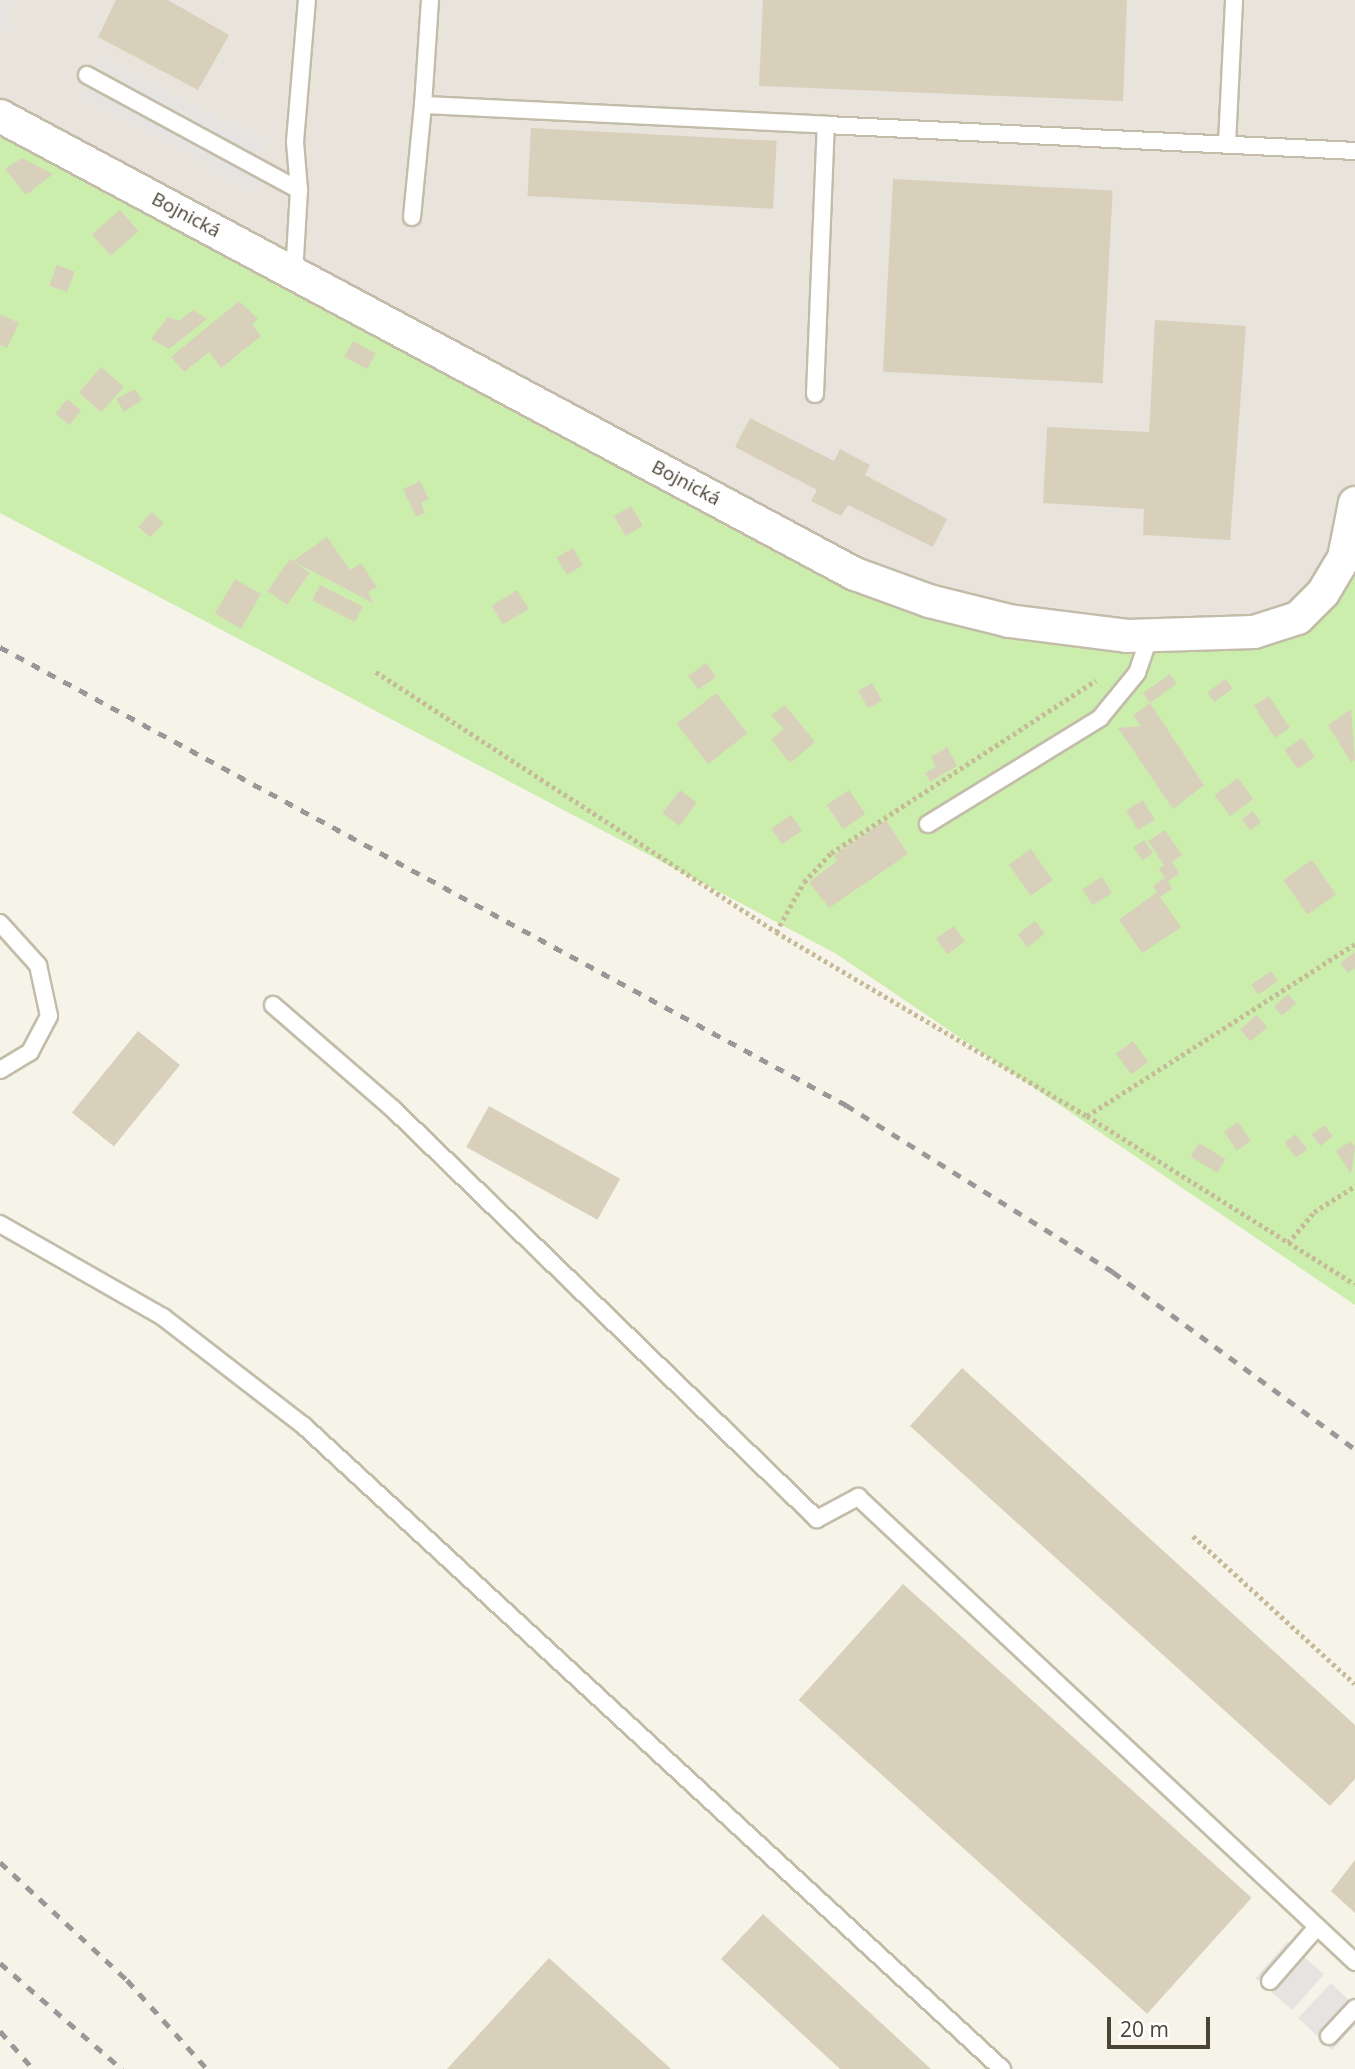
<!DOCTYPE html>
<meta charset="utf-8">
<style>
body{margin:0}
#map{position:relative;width:1355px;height:2069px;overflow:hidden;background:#f6f3e8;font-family:"Open Sans",sans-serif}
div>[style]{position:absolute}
.industrial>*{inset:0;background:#e8e4dc}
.green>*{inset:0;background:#cbeead}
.parking>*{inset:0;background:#e6e4e0;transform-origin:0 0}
.building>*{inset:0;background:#d9d0bc;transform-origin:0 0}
.path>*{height:4.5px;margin-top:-2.25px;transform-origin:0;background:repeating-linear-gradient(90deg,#c6ba99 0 3.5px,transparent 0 7px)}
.roads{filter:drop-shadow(2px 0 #c2bca9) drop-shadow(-2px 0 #c2bca9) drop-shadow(0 2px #c2bca9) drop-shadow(0 -2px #c2bca9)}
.service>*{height:16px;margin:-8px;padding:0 8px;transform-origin:8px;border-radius:8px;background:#fff}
.minor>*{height:32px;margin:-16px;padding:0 16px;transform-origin:16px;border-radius:16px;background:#fff}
.rail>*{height:5px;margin-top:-2.5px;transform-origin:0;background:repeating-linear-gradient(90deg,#989898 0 9px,transparent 0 18px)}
span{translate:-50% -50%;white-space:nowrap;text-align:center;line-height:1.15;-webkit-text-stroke:5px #fff;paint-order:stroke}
.street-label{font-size:19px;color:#4a4435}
.scale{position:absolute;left:1107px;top:2017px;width:103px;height:32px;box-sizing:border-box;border:4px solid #4a4435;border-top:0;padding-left:9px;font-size:21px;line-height:24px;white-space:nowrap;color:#4a4435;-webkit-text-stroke:5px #fff;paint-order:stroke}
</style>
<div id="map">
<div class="industrial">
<div style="clip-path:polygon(0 0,1355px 0,1355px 541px,1267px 638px,928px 611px,0 130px)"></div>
</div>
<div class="green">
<div style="clip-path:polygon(0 130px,928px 611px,1267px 638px,1355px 541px,1355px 1305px,835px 953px,0 513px)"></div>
</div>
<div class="parking">
<div style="clip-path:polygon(0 0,13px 0,12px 31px,0 25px)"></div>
<div style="left:100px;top:55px;width:187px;height:20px;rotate:28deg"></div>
<div style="left:88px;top:80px;width:201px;height:19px;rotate:28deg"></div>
<div style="left:1287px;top:1942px;width:49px;height:48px;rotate:41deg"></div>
<div style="clip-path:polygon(1331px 1983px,1355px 2006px,1355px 2025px,1332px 2050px,1298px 2018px)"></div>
</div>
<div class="building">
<div style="clip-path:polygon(116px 0,168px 0,229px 35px,198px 90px,98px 37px)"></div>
<div style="clip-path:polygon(763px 0,1127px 0,1123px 101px,759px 86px)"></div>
<div style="left:531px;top:128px;width:246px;height:68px;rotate:3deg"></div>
<div style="clip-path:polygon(22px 158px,53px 174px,26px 195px,5px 169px)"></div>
<div style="left:893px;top:179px;width:220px;height:193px;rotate:3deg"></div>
<div style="left:120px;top:210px;width:28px;height:37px;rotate:49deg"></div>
<div style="left:57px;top:265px;width:19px;height:22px;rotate:21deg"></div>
<div style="clip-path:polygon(239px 301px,258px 319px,252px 324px,261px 336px,221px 368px,209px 352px,184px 372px,171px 357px)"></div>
<div style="clip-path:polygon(193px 310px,207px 319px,169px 349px,151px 339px,168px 317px,179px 321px)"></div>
<div style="clip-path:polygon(0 314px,19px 323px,7px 348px,0 345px)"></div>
<div style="clip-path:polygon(1155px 320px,1246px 326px,1230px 540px,1143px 535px,1144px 509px,1043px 503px,1047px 427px,1149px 432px)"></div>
<div style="left:353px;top:341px;width:26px;height:18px;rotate:29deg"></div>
<div style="left:101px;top:367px;width:30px;height:34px;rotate:41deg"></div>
<div style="clip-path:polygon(135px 389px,142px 400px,124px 412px,116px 399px)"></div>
<div style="left:67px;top:399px;width:18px;height:19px;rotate:38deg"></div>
<div style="clip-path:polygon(750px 418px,834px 461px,840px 449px,870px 465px,865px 475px,947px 519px,933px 547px,848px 505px,841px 516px,811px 501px,817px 490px,735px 447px)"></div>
<div style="clip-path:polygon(420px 481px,429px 499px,421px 503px,425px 513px,416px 517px,403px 489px)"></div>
<div style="left:631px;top:506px;width:23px;height:20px;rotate:59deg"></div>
<div style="left:152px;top:512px;width:16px;height:20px;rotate:43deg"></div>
<div style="clip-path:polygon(327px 537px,350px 570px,361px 563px,377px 587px,368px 592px,373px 603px,293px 561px)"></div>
<div style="left:573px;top:548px;width:20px;height:19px;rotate:60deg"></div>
<div style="left:290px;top:559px;width:24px;height:39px;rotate:35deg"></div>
<div style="left:235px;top:579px;width:30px;height:40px;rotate:30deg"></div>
<div style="left:320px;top:585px;width:48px;height:17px;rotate:27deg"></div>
<div style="left:517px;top:590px;width:22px;height:30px;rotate:58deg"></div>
<div style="left:706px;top:663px;width:17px;height:22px;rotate:54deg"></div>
<div style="left:1170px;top:674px;width:12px;height:33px;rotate:55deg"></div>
<div style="left:1226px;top:679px;width:12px;height:23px;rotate:55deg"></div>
<div style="left:872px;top:683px;width:20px;height:16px;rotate:60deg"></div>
<div style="left:716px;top:693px;width:51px;height:50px;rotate:52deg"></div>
<div style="left:1269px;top:696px;width:38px;height:18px;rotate:57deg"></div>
<div style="clip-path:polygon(1150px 703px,1204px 785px,1173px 809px,1118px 728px,1141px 726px,1133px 716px)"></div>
<div style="clip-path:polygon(785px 705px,815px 742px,790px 763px,771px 740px,784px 729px,771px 715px)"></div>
<div style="clip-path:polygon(1351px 709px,1355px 760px,1351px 762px,1328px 725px)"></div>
<div style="left:1302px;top:738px;width:23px;height:21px;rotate:56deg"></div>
<div style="clip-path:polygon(947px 747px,957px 766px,930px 782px,925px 773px,936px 767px,931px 757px)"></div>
<div style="left:1238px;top:778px;width:26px;height:29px;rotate:54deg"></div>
<div style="left:680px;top:790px;width:21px;height:29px;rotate:37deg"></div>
<div style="left:849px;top:790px;width:29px;height:27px;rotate:56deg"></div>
<div style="left:1143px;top:800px;width:23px;height:20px;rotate:59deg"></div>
<div style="left:1253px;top:811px;width:14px;height:14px;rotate:54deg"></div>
<div style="left:791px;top:815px;width:19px;height:24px;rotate:55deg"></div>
<div style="clip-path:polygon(886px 820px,908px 854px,829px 908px,809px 882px,837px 861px,834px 855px)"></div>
<div style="clip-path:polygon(1165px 830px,1182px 855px,1172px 862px,1179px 874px,1168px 881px,1172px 889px,1160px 897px,1181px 927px,1142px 953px,1119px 920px,1157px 892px,1153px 886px,1165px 878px,1159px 869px,1164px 865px,1148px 841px)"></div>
<div style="left:1144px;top:840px;width:16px;height:13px;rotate:55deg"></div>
<div style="left:1031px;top:849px;width:38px;height:27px;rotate:55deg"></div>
<div style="left:1312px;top:860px;width:42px;height:35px;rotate:55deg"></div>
<div style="left:1102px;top:877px;width:19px;height:23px;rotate:58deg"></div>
<div style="left:1035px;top:921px;width:16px;height:22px;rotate:52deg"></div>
<div style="left:954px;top:926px;width:19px;height:22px;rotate:55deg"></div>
<div style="clip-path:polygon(1355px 952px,1355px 968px,1348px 973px,1340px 963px)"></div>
<div style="left:1271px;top:971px;width:12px;height:24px;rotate:55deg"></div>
<div style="left:1288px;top:994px;width:12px;height:19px;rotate:48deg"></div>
<div style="left:1257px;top:1015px;width:16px;height:22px;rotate:50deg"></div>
<div style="left:138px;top:1031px;width:54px;height:105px;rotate:39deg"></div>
<div style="left:1133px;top:1041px;width:26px;height:21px;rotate:54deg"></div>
<div style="left:489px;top:1106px;width:150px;height:47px;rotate:29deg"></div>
<div style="left:1238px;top:1122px;width:23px;height:17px;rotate:56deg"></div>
<div style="left:1324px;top:1125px;width:14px;height:16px;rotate:51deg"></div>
<div style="left:1296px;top:1134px;width:19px;height:14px;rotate:54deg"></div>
<div style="clip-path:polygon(1351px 1141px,1355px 1147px,1351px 1174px,1336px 1151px)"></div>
<div style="left:1199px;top:1143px;width:31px;height:16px;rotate:31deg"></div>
<div style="clip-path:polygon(962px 1368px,1355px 1725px,1355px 1779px,1330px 1806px,910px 1426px)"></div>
<div style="left:903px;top:1584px;width:469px;height:156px;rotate:42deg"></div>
<div style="clip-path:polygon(1355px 1860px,1355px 1913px,1331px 1891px)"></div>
<div style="clip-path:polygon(763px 1914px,931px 2069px,840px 2069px,721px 1959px)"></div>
<div style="clip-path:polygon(549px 1958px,671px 2069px,447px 2069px)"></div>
</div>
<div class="path">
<div style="left:376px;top:672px;width:477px;rotate:33deg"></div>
<div style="left:776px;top:932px;width:361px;rotate:30.6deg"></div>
<div style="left:1087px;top:1116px;width:316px;rotate:32.1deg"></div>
<div style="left:776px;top:932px;width:57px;rotate:-60.8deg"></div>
<div style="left:804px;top:882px;width:40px;rotate:-47deg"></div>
<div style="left:831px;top:853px;width:316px;rotate:-33.1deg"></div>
<div style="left:1087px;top:1116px;width:318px;rotate:-32.7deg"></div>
<div style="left:1288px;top:1243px;width:40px;rotate:-50deg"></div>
<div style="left:1314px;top:1212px;width:49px;rotate:-32.4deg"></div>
<div style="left:1193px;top:1536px;width:219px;rotate:42.4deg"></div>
</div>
<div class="roads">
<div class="service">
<div style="left:430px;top:0;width:105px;rotate:93.8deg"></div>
<div style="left:423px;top:105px;width:403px;rotate:2.8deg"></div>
<div style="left:87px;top:75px;width:241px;rotate:28.5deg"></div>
<div style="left:299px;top:190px;width:83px;rotate:93.4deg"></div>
<div style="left:1227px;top:144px;width:144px;rotate:-87.2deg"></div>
<div style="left:299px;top:190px;width:48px;rotate:-94.8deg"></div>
<div style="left:295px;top:142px;width:143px;rotate:-85.2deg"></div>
<div style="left:412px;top:217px;width:113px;rotate:-84.4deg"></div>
<div style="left:815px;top:394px;width:269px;rotate:-87.7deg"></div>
<div style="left:826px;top:125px;width:530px;rotate:2.81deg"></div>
<div style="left:928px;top:824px;width:202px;rotate:-31.6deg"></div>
<div style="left:1100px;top:718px;width:58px;rotate:-50.6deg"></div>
<div style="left:1137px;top:673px;width:39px;rotate:-71deg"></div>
<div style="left:0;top:923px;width:57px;rotate:47.9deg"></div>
<div style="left:38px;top:965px;width:52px;rotate:77.8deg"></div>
<div style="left:49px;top:1016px;width:41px;rotate:117.8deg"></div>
<div style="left:30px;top:1052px;width:35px;rotate:149deg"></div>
<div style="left:273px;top:1005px;width:159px;rotate:40.9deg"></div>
<div style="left:393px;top:1109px;width:590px;rotate:44.04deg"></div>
<div style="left:817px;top:1519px;width:47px;rotate:-28.2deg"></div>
<div style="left:858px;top:1497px;width:681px;rotate:43.09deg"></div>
<div style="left:0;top:1224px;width:188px;rotate:29.7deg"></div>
<div style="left:163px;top:1317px;width:178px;rotate:37.7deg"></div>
<div style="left:304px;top:1426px;width:949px;rotate:42.65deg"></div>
<div style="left:1270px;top:1981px;width:72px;rotate:-49deg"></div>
<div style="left:1329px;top:2036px;width:38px;rotate:-47deg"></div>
</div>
<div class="minor">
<div style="left:0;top:116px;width:970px;rotate:28.18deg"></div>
<div style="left:855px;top:574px;width:79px;rotate:20deg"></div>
<div style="left:929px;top:601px;width:82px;rotate:14deg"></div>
<div style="left:1009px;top:621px;width:119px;rotate:7.2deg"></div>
<div style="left:1127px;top:636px;width:127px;rotate:-1.8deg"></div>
<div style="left:1254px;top:632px;width:46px;rotate:-17.7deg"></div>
<div style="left:1298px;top:618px;width:35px;rotate:-45deg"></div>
<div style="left:1323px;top:593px;width:41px;rotate:-59deg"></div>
<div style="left:1344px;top:558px;width:56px;rotate:-78.7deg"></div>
</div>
</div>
<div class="rail">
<div style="left:0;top:647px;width:962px;rotate:28.43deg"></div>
<div style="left:846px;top:1105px;width:315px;rotate:32deg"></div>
<div style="left:1113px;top:1272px;width:300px;rotate:36.2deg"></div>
<div style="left:0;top:1862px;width:173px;rotate:42.9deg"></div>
<div style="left:127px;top:1980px;width:120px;rotate:48deg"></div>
<div style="left:0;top:1963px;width:162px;rotate:41deg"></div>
<div style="left:0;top:2031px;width:50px;rotate:49deg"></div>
</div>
<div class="street-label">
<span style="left:186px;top:215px;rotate:28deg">Bojnická</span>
<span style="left:686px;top:483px;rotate:28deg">Bojnická</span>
</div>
<div class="scale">20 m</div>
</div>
